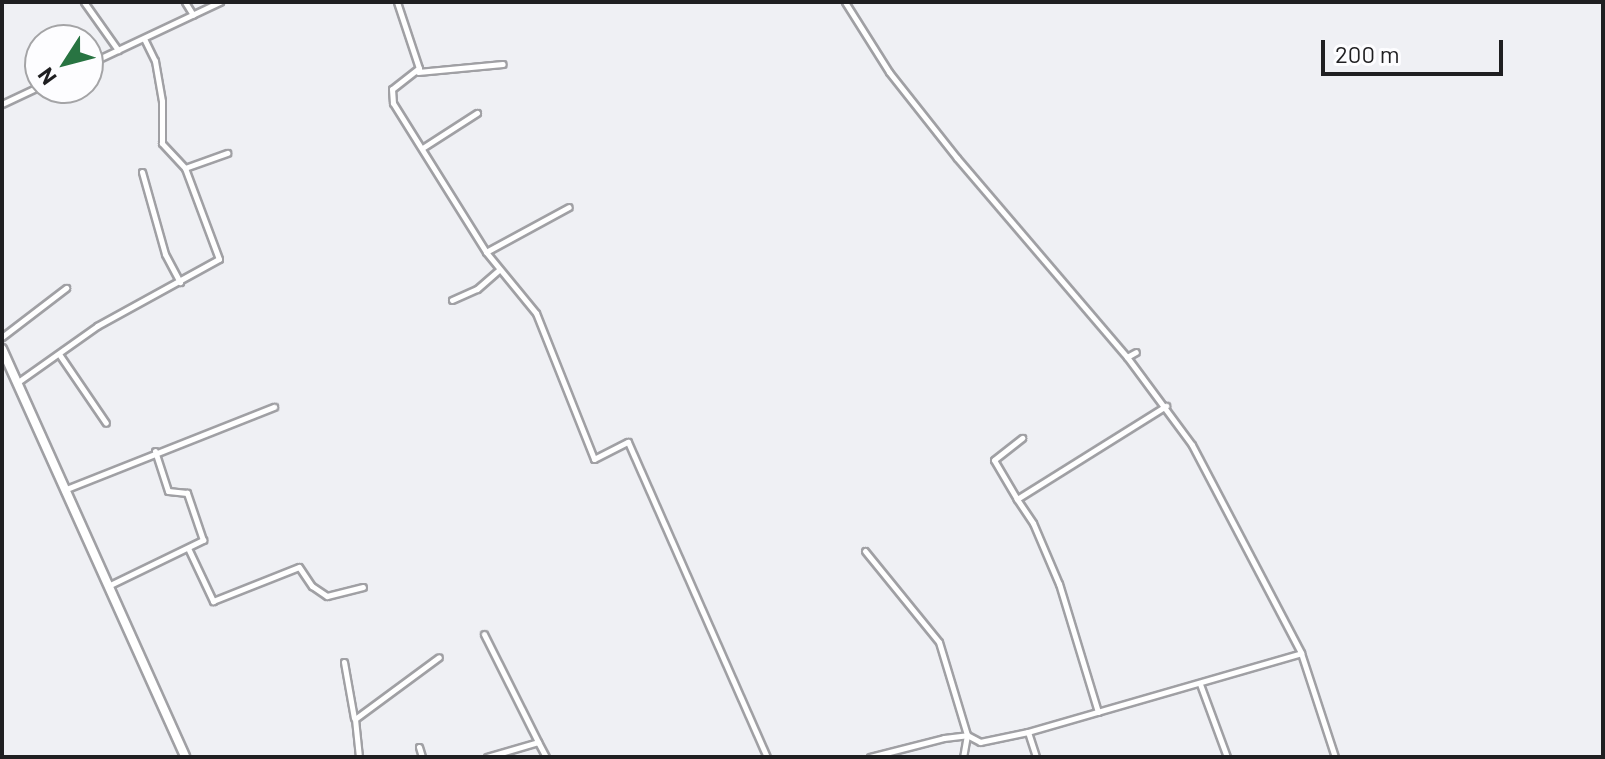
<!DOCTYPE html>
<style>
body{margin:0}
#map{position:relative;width:1605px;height:759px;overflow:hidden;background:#eff0f4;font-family:Barlow,sans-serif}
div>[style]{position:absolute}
.roads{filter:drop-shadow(2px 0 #a0a0a4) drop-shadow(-2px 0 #a0a0a4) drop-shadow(0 2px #a0a0a4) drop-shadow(0 -2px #a0a0a4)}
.street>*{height:5px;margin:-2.5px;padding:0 2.5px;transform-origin:2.5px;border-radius:2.5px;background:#fff}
.secondary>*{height:8px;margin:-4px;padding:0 4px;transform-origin:4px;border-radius:4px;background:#fff}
span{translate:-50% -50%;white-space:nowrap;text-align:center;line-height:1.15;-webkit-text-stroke:6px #fdfdff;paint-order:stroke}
.frame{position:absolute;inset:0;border:4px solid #1f1f21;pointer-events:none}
.north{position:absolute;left:24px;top:24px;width:80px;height:80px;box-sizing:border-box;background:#fdfdff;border:2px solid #a4a4a6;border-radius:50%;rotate:234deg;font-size:22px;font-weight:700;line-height:32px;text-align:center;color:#1f1f21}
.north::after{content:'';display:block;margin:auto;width:28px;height:36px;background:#287442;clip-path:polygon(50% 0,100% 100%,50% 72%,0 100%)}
.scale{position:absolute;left:1321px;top:40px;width:182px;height:36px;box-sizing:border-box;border:4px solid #1f1f21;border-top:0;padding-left:10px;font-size:24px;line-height:28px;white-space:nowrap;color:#1f1f21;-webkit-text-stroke:6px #fdfdff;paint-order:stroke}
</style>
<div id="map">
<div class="roads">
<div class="street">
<div style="left:84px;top:2px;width:59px;rotate:54.7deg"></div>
<div style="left:185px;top:2px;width:15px;rotate:58deg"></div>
<div style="left:397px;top:2px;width:70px;rotate:71.6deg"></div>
<div style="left:419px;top:68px;width:34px;rotate:142deg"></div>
<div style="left:392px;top:89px;width:14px;rotate:86deg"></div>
<div style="left:393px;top:103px;width:176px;rotate:58deg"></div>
<div style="left:486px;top:252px;width:79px;rotate:50.7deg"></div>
<div style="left:536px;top:313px;width:157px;rotate:68.3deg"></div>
<div style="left:594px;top:459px;width:38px;rotate:-27deg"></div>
<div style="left:628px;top:442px;width:344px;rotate:66.2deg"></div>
<div style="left:845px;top:2px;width:83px;rotate:57.8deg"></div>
<div style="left:889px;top:72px;width:110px;rotate:51.7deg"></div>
<div style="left:957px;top:158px;width:262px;rotate:49.5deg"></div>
<div style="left:1127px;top:357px;width:109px;rotate:53.5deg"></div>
<div style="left:1192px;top:445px;width:235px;rotate:62.3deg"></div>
<div style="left:1301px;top:653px;width:109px;rotate:71.9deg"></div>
<div style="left:88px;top:64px;width:146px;rotate:-25.2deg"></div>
<div style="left:418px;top:72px;width:85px;rotate:-5.4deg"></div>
<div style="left:2px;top:104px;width:42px;rotate:-25.3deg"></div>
<div style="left:424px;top:147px;width:63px;rotate:-32.7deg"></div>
<div style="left:185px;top:168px;width:45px;rotate:-19.7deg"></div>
<div style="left:142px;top:172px;width:85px;rotate:74.3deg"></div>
<div style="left:165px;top:254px;width:32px;rotate:62deg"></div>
<div style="left:486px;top:252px;width:94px;rotate:-28.5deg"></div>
<div style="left:452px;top:300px;width:27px;rotate:-24deg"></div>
<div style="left:477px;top:289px;width:29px;rotate:-41deg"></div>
<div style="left:2px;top:337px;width:81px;rotate:-37.4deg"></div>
<div style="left:59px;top:354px;width:83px;rotate:55.7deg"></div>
<div style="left:1127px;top:357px;width:10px;rotate:-29deg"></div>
<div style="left:18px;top:382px;width:97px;rotate:-35.3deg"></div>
<div style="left:97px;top:326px;width:139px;rotate:-28.8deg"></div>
<div style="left:219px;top:259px;width:97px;rotate:-110.5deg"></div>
<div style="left:185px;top:168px;width:34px;rotate:-133deg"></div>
<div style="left:162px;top:143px;width:42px;rotate:-90deg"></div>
<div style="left:162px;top:101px;width:41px;rotate:-99.9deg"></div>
<div style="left:155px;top:61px;width:25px;rotate:-116deg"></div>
<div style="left:64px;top:490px;width:226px;rotate:-21.6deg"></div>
<div style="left:1017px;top:499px;width:45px;rotate:-120.5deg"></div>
<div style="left:994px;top:460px;width:36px;rotate:-38deg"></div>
<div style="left:188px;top:548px;width:59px;rotate:64.7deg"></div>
<div style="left:213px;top:601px;width:92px;rotate:-21.6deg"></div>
<div style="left:299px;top:567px;width:23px;rotate:56deg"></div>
<div style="left:312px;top:586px;width:18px;rotate:34deg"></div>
<div style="left:327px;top:596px;width:37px;rotate:-14deg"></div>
<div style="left:865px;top:551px;width:117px;rotate:50.9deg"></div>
<div style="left:939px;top:642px;width:97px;rotate:73.2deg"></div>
<div style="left:967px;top:735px;width:22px;rotate:100deg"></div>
<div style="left:108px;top:586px;width:106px;rotate:-25.8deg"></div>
<div style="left:203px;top:540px;width:50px;rotate:-108.8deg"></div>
<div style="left:187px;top:493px;width:19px;rotate:-174deg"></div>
<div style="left:168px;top:491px;width:42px;rotate:-108deg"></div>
<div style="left:484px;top:634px;width:121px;rotate:63.4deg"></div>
<div style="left:344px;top:662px;width:57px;rotate:79.9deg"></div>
<div style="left:1200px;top:684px;width:78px;rotate:69.7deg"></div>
<div style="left:1098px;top:712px;width:134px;rotate:-106.9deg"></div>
<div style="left:1059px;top:584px;width:66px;rotate:-113.1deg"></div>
<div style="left:1033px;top:523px;width:29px;rotate:-124deg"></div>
<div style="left:1017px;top:499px;width:176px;rotate:-32deg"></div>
<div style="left:1028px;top:732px;width:26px;rotate:72deg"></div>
<div style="left:419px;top:747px;width:10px;rotate:73deg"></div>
<div style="left:359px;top:757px;width:38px;rotate:-96deg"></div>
<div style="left:355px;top:719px;width:104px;rotate:-36.4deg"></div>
<div style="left:487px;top:757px;width:53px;rotate:-16.4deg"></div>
<div style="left:538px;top:742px;width:17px;rotate:62deg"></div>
<div style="left:870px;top:757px;width:76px;rotate:-14.4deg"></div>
<div style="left:944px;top:738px;width:23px;rotate:-7deg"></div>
<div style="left:967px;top:735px;width:15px;rotate:28deg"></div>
<div style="left:980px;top:742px;width:49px;rotate:-11.8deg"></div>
<div style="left:1028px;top:732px;width:284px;rotate:-16.1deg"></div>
</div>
<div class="secondary">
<div style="left:2px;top:349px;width:447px;rotate:65.8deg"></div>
</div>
</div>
<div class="frame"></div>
<div class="north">N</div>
<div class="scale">200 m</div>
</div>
